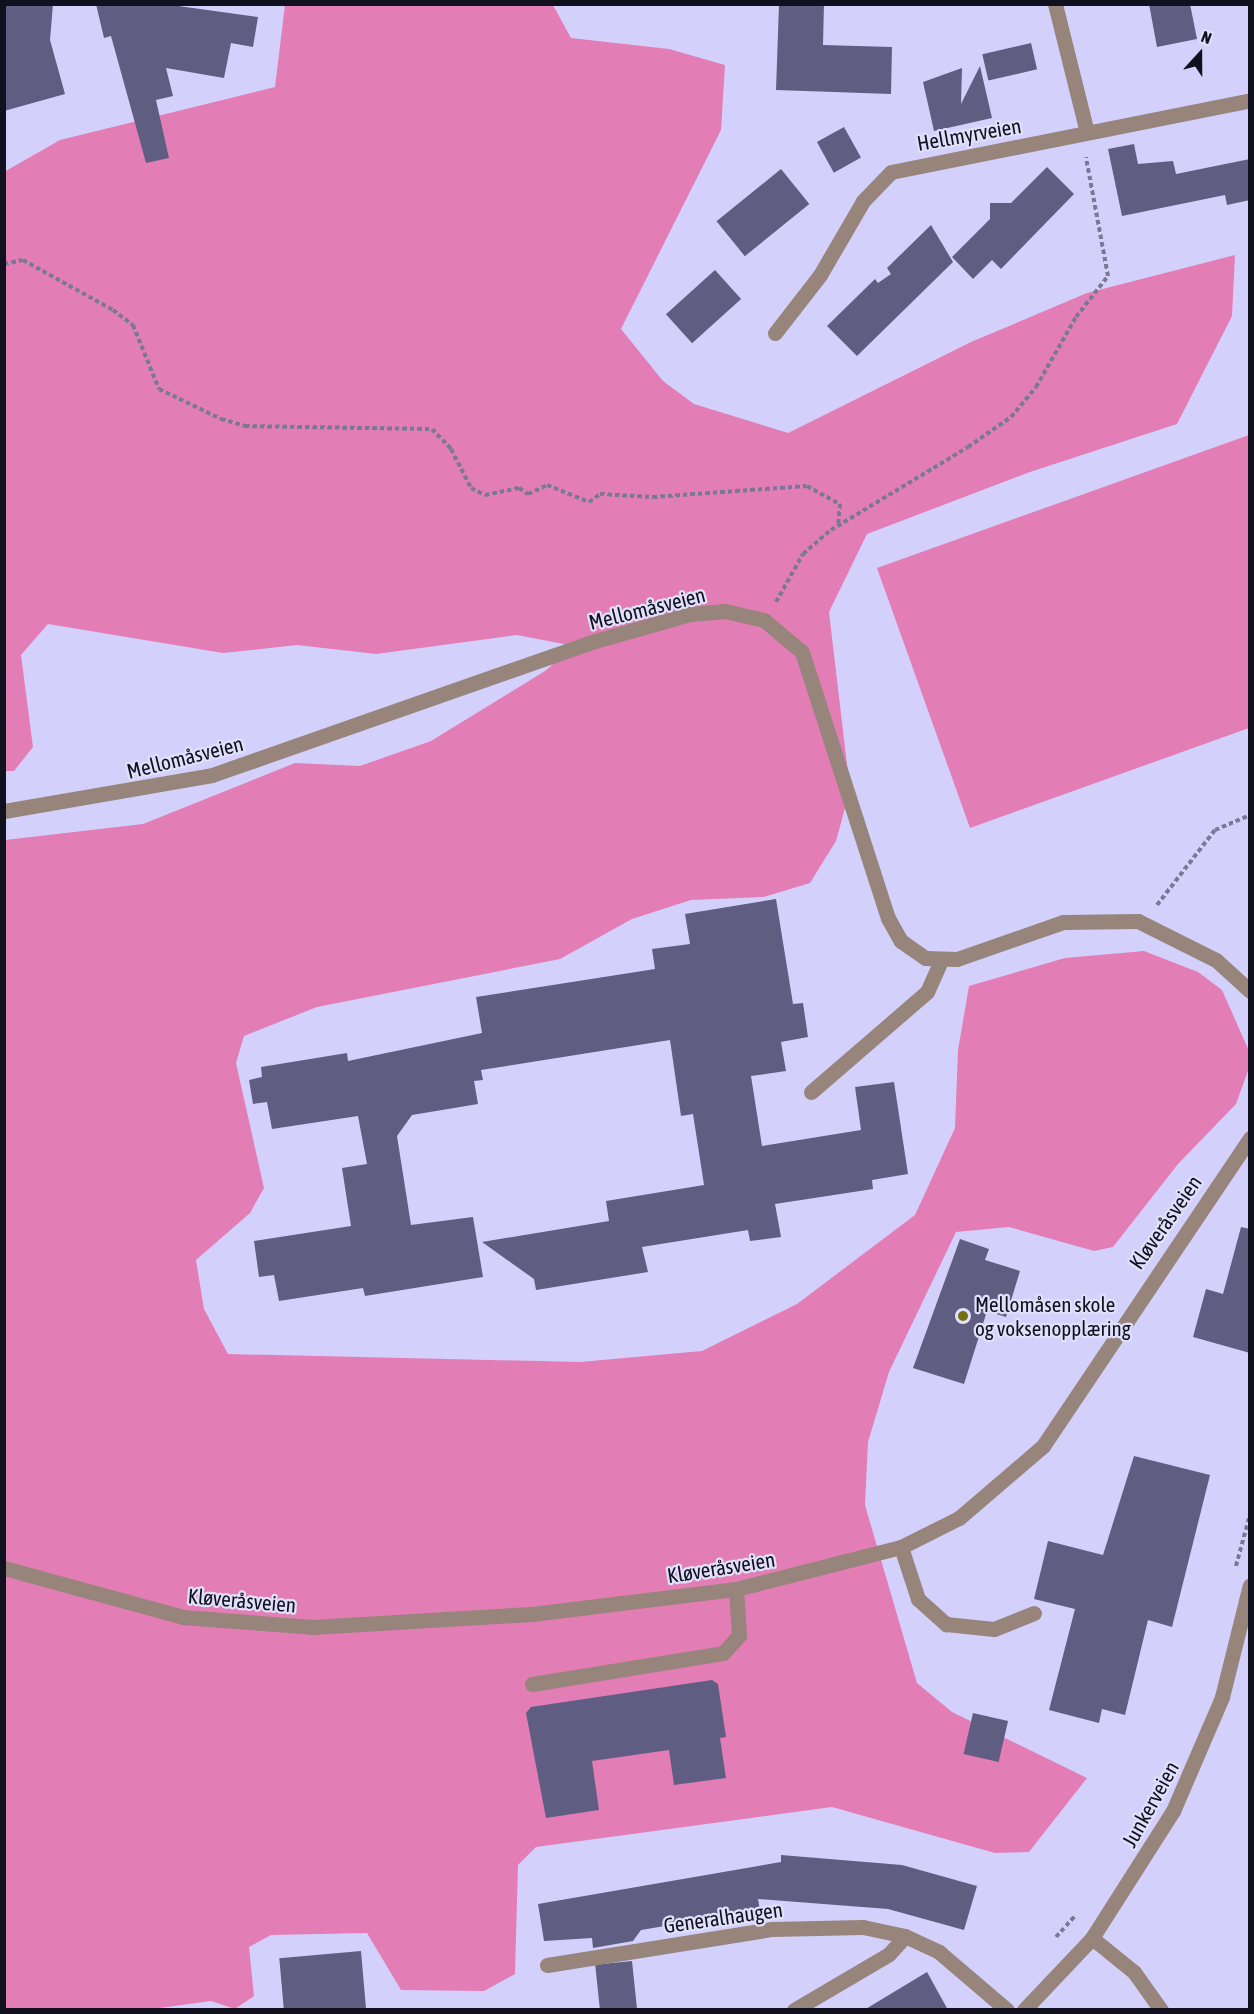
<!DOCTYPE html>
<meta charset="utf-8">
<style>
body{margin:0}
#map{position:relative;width:1254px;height:2014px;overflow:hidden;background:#d3d1fc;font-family:"Asap Condensed",sans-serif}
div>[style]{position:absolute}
.green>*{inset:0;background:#e27eb5}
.building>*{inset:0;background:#605d82;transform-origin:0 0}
.path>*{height:4px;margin-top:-2px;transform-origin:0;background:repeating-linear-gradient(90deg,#797895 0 4.5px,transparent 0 7.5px)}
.service>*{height:15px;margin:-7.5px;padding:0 7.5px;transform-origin:7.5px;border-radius:7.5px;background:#97847b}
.minor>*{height:15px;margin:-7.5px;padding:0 7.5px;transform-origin:7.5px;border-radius:7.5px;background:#97847b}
.tertiary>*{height:15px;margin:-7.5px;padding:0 7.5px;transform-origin:7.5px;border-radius:7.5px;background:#97847b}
.dots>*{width:16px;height:16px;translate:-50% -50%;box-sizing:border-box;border:3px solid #e1e0fa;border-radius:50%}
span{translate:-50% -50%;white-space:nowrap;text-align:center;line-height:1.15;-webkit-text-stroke:4.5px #e1e0fa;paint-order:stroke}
.street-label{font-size:21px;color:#11101e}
.poi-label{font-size:21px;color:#11101e}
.left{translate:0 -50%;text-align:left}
.frame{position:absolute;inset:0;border:6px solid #11101e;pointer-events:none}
.north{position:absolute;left:1170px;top:24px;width:60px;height:60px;-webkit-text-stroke:4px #e1e0fa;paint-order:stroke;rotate:21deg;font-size:16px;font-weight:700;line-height:24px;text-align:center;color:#11101e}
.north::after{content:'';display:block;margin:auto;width:21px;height:27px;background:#11101e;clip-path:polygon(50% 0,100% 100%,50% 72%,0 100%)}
</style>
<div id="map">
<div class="green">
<div style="clip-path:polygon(285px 5px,553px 5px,571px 38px,669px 49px,725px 65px,721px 130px,621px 329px,663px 381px,694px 404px,788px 433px,971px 342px,1087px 293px,1235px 255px,1232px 316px,1177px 424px,1030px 472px,867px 534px,829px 612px,850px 790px,836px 841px,810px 883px,764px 897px,691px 900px,632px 919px,560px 959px,317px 1007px,244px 1036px,236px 1063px,264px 1188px,250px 1213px,196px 1260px,204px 1309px,228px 1354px,580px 1362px,702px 1351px,797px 1304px,915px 1215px,955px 1128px,958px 1050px,969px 986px,1065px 958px,1144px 951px,1198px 972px,1222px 990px,1249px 1051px,1249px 1068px,1236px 1104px,1178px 1164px,1113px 1247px,1094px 1251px,1009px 1227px,956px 1232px,889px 1372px,868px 1442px,865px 1505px,917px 1683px,952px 1712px,1087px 1778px,1029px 1852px,995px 1853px,832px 1807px,536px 1847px,518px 1865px,515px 1974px,484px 1991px,401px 1990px,367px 1933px,271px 1935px,249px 1947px,254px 1996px,235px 2009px,211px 2001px,145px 2010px,5px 2009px,5px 840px,143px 824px,295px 763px,360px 766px,431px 741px,545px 671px,574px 646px,517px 635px,376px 654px,297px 645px,223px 653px,48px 624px,21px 655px,33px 747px,14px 771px,5px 771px,4px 172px,60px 140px,275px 87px)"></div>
<div style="clip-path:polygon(1249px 435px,1249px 728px,970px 828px,877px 568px)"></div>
</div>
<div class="building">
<div style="clip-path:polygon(4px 4px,53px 4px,50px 40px,65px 94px,4px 111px)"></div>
<div style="clip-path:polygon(96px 4px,164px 4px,258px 17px,253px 47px,231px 43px,224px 78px,166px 68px,173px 96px,156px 100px,169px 158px,146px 163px,111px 36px,104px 38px)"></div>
<div style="clip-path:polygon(779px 4px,824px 4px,823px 45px,892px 47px,891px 94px,776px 90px)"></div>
<div style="clip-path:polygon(1149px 4px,1190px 4px,1197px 39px,1157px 47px)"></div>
<div style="left:1031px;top:43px;width:27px;height:50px;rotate:77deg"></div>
<div style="clip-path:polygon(980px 66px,992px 118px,934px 131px,923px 82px,962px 68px,961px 104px)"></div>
<div style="left:844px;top:127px;width:35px;height:31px;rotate:61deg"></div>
<div style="clip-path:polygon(1134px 144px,1138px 164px,1173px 161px,1176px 174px,1250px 159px,1250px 200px,1227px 205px,1225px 195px,1122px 216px,1108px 149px)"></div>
<div style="clip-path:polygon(1047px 167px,1074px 194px,1001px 269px,992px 260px,973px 279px,952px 257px,990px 219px,990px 203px,1011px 203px)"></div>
<div style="left:781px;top:169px;width:45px;height:83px;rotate:51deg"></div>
<div style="clip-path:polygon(931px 225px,953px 262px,857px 356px,827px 326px,875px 279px,878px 283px,891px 274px,887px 268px)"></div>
<div style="left:715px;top:270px;width:39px;height:66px;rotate:48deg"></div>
<div style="clip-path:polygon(776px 899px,793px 1004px,803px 1003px,808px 1037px,781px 1042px,786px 1071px,751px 1076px,762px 1146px,861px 1130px,855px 1087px,894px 1082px,908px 1174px,872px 1180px,873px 1189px,775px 1204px,781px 1237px,750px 1241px,748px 1230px,642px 1247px,648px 1272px,536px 1290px,534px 1279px,482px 1242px,609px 1221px,606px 1201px,704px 1185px,693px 1114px,681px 1116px,670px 1040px,481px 1070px,483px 1080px,474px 1081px,478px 1104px,412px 1115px,397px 1136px,411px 1225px,473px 1217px,483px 1277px,365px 1296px,363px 1288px,279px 1301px,274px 1275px,259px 1277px,254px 1241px,351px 1226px,342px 1168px,367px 1164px,358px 1116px,272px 1129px,267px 1102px,253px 1104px,249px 1080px,262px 1077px,261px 1067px,347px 1053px,348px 1061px,482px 1033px,476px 997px,655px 969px,652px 949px,690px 944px,685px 914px)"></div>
<div style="clip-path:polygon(1241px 1227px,1250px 1229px,1250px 1353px,1193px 1337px,1206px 1289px,1223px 1294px)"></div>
<div style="clip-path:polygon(960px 1239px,989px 1249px,985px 1260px,1020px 1271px,1006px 1317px,987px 1311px,964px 1384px,913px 1368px)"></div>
<div style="clip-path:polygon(1134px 1456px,1210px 1475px,1172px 1627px,1148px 1620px,1125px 1715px,1102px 1709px,1099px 1723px,1049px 1710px,1075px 1609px,1034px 1599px,1048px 1541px,1103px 1555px)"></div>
<div style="clip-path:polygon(712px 1680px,718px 1684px,726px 1737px,720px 1738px,726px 1778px,674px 1785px,669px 1750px,592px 1761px,599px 1810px,546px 1818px,526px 1713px,531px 1707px)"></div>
<div style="left:973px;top:1713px;width:36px;height:42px;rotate:13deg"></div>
<div style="clip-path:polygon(781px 1855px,902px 1865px,977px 1886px,964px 1930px,888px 1909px,758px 1899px,760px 1910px,641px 1930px,633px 1941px,593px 1948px,592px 1938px,544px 1941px,538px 1904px,781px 1862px)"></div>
<div style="left:361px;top:1951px;width:59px;height:82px;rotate:85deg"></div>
<div style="left:632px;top:1961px;width:49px;height:37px;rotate:84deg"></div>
<div style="clip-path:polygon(927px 1972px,948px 2010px,864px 2010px)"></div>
</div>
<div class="path">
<div style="left:4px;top:264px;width:19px;rotate:-12deg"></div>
<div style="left:23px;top:260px;width:103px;rotate:29.1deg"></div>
<div style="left:113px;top:310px;width:25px;rotate:37deg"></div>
<div style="left:133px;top:325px;width:69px;rotate:67.9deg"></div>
<div style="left:159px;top:389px;width:69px;rotate:25.8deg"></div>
<div style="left:221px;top:419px;width:25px;rotate:16deg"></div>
<div style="left:245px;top:426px;width:187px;rotate:0.9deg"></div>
<div style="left:432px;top:429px;width:28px;rotate:46deg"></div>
<div style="left:451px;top:449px;width:44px;rotate:62.9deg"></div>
<div style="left:471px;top:488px;width:16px;rotate:27deg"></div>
<div style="left:485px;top:495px;width:35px;rotate:-12deg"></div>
<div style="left:519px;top:488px;width:11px;rotate:34deg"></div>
<div style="left:528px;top:494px;width:21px;rotate:-25deg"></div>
<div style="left:547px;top:485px;width:45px;rotate:22deg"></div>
<div style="left:589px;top:502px;width:14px;rotate:-36deg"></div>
<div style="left:600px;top:494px;width:53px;rotate:3.2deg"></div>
<div style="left:653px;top:497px;width:154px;rotate:-4.1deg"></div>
<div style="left:807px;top:486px;width:38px;rotate:29deg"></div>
<div style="left:840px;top:504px;width:21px;rotate:95deg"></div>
<div style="left:776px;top:602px;width:55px;rotate:-60.6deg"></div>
<div style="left:803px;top:554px;width:37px;rotate:-41deg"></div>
<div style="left:831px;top:530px;width:160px;rotate:-31.2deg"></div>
<div style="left:968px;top:447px;width:52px;rotate:-34.9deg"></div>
<div style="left:1011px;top:417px;width:39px;rotate:-50deg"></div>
<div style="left:1036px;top:387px;width:81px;rotate:-60.3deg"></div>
<div style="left:1076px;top:317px;width:52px;rotate:-52deg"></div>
<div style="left:1108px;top:276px;width:121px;rotate:-100.5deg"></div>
<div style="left:1157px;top:905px;width:95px;rotate:-52.3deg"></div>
<div style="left:1215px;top:830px;width:38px;rotate:-23deg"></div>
<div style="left:1236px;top:1566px;width:54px;rotate:-74.9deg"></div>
<div style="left:1056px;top:1937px;width:28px;rotate:-48deg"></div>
</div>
<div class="service">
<div style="left:4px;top:811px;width:211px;rotate:-9.8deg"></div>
<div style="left:212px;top:775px;width:398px;rotate:-19.3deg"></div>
<div style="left:588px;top:643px;width:106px;rotate:-15.9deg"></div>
<div style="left:690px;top:614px;width:35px;rotate:-5deg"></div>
<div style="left:725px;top:611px;width:40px;rotate:13deg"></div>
<div style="left:764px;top:620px;width:50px;rotate:40.1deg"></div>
<div style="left:802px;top:652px;width:280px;rotate:72.1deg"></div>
<div style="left:888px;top:918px;width:26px;rotate:61deg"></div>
<div style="left:901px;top:941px;width:29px;rotate:35deg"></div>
<div style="left:925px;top:958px;width:32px;rotate:2deg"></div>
<div style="left:957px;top:959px;width:112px;rotate:-19.2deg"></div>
<div style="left:1063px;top:922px;width:75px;rotate:-0.8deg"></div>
<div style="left:1138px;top:921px;width:87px;rotate:26.6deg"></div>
<div style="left:1216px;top:960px;width:46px;rotate:42.4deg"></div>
<div style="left:811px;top:1092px;width:153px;rotate:-40.8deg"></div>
<div style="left:927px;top:992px;width:36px;rotate:-66deg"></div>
<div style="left:901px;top:1547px;width:55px;rotate:71.9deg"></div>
<div style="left:918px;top:1599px;width:38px;rotate:42deg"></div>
<div style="left:946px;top:1624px;width:48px;rotate:5.9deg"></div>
<div style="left:994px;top:1629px;width:43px;rotate:-21.8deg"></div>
<div style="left:4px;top:1568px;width:186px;rotate:15.3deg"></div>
<div style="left:183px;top:1617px;width:129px;rotate:4.4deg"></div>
<div style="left:312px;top:1627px;width:220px;rotate:-3.4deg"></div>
<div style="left:532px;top:1614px;width:206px;rotate:-7deg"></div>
<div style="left:736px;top:1589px;width:170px;rotate:-14.3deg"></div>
<div style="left:901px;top:1547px;width:65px;rotate:-26.6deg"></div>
<div style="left:959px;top:1518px;width:111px;rotate:-40.6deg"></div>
<div style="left:1043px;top:1446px;width:371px;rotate:-56.1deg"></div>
<div style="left:532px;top:1684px;width:193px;rotate:-9.2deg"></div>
<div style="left:723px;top:1653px;width:24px;rotate:-48deg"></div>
<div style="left:739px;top:1635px;width:46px;rotate:-93.7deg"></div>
</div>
<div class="minor">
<div style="left:1055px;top:4px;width:132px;rotate:76deg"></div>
<div style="left:775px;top:333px;width:73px;rotate:-52.2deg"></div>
<div style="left:820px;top:275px;width:86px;rotate:-59.8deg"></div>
<div style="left:863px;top:201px;width:40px;rotate:-46deg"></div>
<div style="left:891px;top:172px;width:366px;rotate:-11.3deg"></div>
<div style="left:1092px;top:1938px;width:54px;rotate:39deg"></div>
<div style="left:1134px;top:1972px;width:47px;rotate:54.6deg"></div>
<div style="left:547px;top:1965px;width:228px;rotate:-9.1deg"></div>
<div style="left:772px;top:1929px;width:91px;rotate:-1.3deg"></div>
<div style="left:863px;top:1927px;width:43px;rotate:12.1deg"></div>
<div style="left:905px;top:1936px;width:38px;rotate:25deg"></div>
<div style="left:939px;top:1952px;width:89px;rotate:40.5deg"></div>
<div style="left:794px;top:2010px;width:110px;rotate:-30.5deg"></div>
<div style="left:889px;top:1954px;width:24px;rotate:-48deg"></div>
</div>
<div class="tertiary">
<div style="left:1024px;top:2010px;width:99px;rotate:-46.6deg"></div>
<div style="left:1092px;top:1938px;width:151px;rotate:-57.5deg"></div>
<div style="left:1173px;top:1811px;width:124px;rotate:-66.7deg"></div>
<div style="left:1222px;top:1697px;width:115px;rotate:-76deg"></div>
</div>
<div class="dots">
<div style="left:963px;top:1316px;background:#747012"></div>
</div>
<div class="street-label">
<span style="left:969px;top:134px;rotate:-10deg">Hellmyrveien</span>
<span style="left:647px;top:608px;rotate:-14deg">Mellomåsveien</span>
<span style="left:185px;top:757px;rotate:-14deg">Mellomåsveien</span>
<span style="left:1165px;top:1222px;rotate:-55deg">Kløveråsveien</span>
<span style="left:721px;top:1567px;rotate:-9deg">Kløveråsveien</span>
<span style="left:242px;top:1600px;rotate:5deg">Kløveråsveien</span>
<span style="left:1150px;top:1804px;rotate:-61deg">Junkerveien</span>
<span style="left:723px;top:1917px;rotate:-8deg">Generalhaugen</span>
</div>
<div class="poi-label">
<span class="left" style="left:975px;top:1316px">Mellomåsen skole<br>og voksenopplæring</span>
</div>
<div class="frame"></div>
<div class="north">N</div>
</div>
